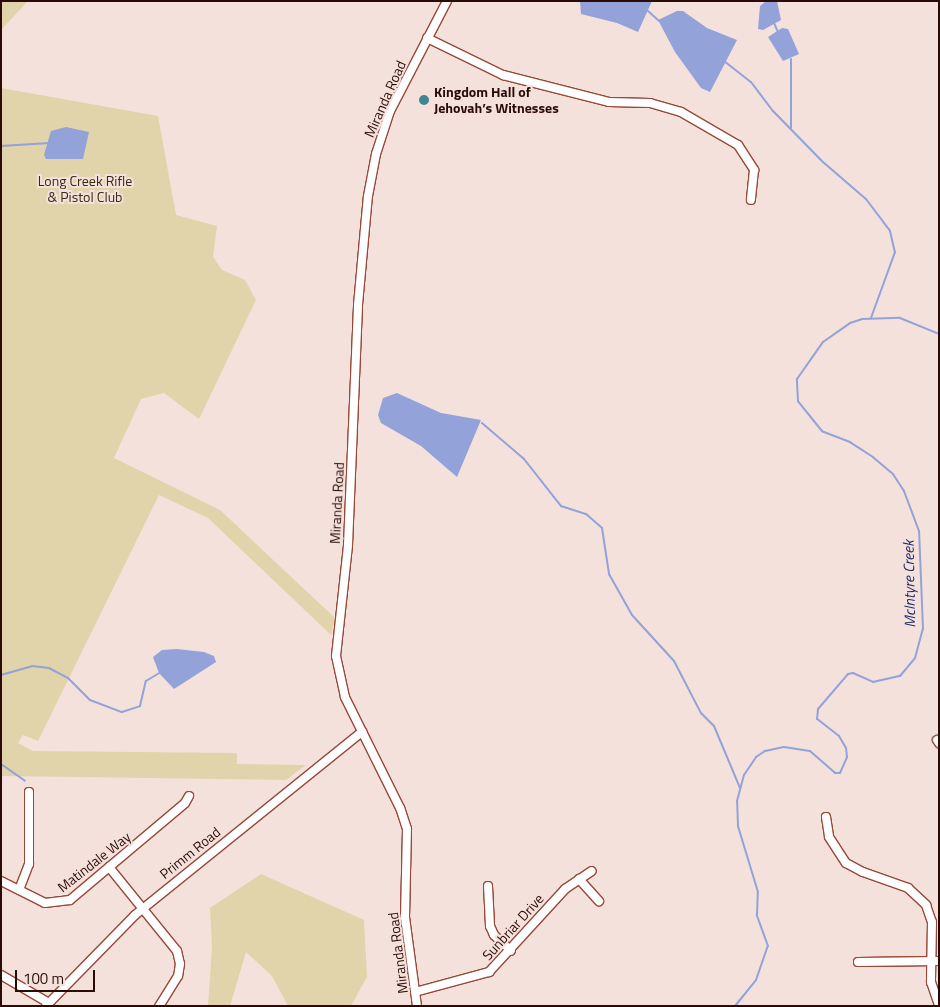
<!DOCTYPE html>
<meta charset="utf-8">
<style>
body{margin:0}
#map{position:relative;width:940px;height:1007px;overflow:hidden;background:#f4e1dc;font-family:"Titillium Web",sans-serif}
div>[style]{position:absolute}
.green>*{inset:0;background:#e1d4aa}
.water>*{inset:0;background:#93a2d8}
.stream>*{height:2px;margin:-1px;padding:0 1px;transform-origin:1px;border-radius:1px;background:#93a2d8}
.roads{filter:drop-shadow(1px 0 #974839) drop-shadow(-1px 0 #974839) drop-shadow(0 1px #974839) drop-shadow(0 -1px #974839)}
.minor>*{height:8px;margin:-4px;padding:0 4px;transform-origin:4px;border-radius:4px;background:#fff}
.dots>*{width:14px;height:14px;translate:-50% -50%;box-sizing:border-box;border:2px solid #f4e1dc;border-radius:50%}
span{translate:-50% -50%;white-space:nowrap;text-align:center;line-height:1.15;-webkit-text-stroke:4px #f4e1dc;paint-order:stroke}
.poi-label{font-size:14px;color:#2b0b06;font-weight:700}
.left{translate:0 -50%;text-align:left}
.street-label{font-size:14px;color:#2b0b06}
.park-label{font-size:14px;color:#342c10}
.water-label{font-size:15px;color:#1f2766;font-style:italic}
.frame{position:absolute;inset:0;border:2px solid #2b0b06;pointer-events:none}
.scale{position:absolute;left:15px;top:970px;width:80px;height:22px;box-sizing:border-box;border:2px solid #2b0b06;border-top:0;padding-left:6px;font-size:15px;line-height:18px;white-space:nowrap;color:#2b0b06;-webkit-text-stroke:4px #f4e1dc;paint-order:stroke}
</style>
<div id="map">
<div class="green">
<div style="clip-path:polygon(1px 1px,28px 1px,1px 30px)"></div>
<div style="clip-path:polygon(1px 88px,158px 116px,176px 215px,217px 226px,213px 257px,222px 270px,245px 280px,256px 300px,199px 419px,164px 393px,141px 399px,114px 458px,220px 510px,335px 618px,331px 635px,208px 518px,159px 495px,38px 741px,23px 735px,18px 743px,33px 751px,237px 753px,237px 764px,306px 765px,286px 780px,1px 776px)"></div>
<div style="clip-path:polygon(261px 874px,364px 920px,367px 977px,351px 1006px,288px 1006px,272px 976px,246px 952px,230px 1006px,208px 1006px,212px 946px,210px 908px)"></div>
</div>
<div class="water">
<div style="clip-path:polygon(580px 1px,652px 1px,638px 32px,617px 23px,581px 14px)"></div>
<div style="clip-path:polygon(766px 1px,777px 1px,781px 20px,763px 30px,758px 29px,760px 6px)"></div>
<div style="clip-path:polygon(677px 11px,683px 11px,707px 28px,737px 40px,710px 92px,701px 88px,675px 52px,658px 20px)"></div>
<div style="clip-path:polygon(782px 28px,788px 29px,799px 54px,783px 61px,768px 37px)"></div>
<div style="clip-path:polygon(66px 127px,89px 132px,83px 159px,46px 159px,44px 155px,51px 131px)"></div>
<div style="clip-path:polygon(397px 393px,441px 413px,481px 420px,457px 477px,421px 446px,381px 423px,378px 415px,383px 398px)"></div>
<div style="clip-path:polygon(177px 649px,204px 652px,214px 656px,216px 662px,174px 689px,159px 673px,153px 657px,162px 650px)"></div>
</div>
<div class="stream">
<div style="left:648px;top:11px;width:15px;rotate:42deg"></div>
<div style="left:774px;top:23px;width:10px;rotate:66deg"></div>
<div style="left:724px;top:61px;width:34px;rotate:38deg"></div>
<div style="left:751px;top:82px;width:36px;rotate:53deg"></div>
<div style="left:773px;top:111px;width:71px;rotate:45.6deg"></div>
<div style="left:823px;top:162px;width:57px;rotate:40.7deg"></div>
<div style="left:866px;top:199px;width:40px;rotate:53deg"></div>
<div style="left:890px;top:231px;width:22px;rotate:77deg"></div>
<div style="left:895px;top:252px;width:70px;rotate:110deg"></div>
<div style="left:791px;top:129px;width:70px;rotate:-90deg"></div>
<div style="left:1px;top:146px;width:49px;rotate:-3.5deg"></div>
<div style="left:482px;top:423px;width:55px;rotate:40.6deg"></div>
<div style="left:524px;top:459px;width:60px;rotate:51.8deg"></div>
<div style="left:561px;top:506px;width:26px;rotate:18deg"></div>
<div style="left:586px;top:514px;width:21px;rotate:41deg"></div>
<div style="left:602px;top:528px;width:47px;rotate:81.3deg"></div>
<div style="left:609px;top:574px;width:47px;rotate:60.7deg"></div>
<div style="left:632px;top:615px;width:62px;rotate:47.6deg"></div>
<div style="left:674px;top:661px;width:59px;rotate:62.6deg"></div>
<div style="left:701px;top:713px;width:18px;rotate:45deg"></div>
<div style="left:714px;top:726px;width:67px;rotate:67.2deg"></div>
<div style="left:1px;top:675px;width:32px;rotate:-16deg"></div>
<div style="left:32px;top:666px;width:17px;rotate:7deg"></div>
<div style="left:49px;top:668px;width:21px;rotate:28deg"></div>
<div style="left:68px;top:678px;width:31px;rotate:45deg"></div>
<div style="left:90px;top:700px;width:34px;rotate:21deg"></div>
<div style="left:122px;top:712px;width:19px;rotate:-18deg"></div>
<div style="left:140px;top:706px;width:26px;rotate:-77deg"></div>
<div style="left:146px;top:681px;width:17px;rotate:-31deg"></div>
<div style="left:1px;top:764px;width:29px;rotate:35deg"></div>
<div style="left:735px;top:1006px;width:33px;rotate:-51deg"></div>
<div style="left:756px;top:980px;width:36px;rotate:-71deg"></div>
<div style="left:768px;top:946px;width:33px;rotate:-110deg"></div>
<div style="left:757px;top:915px;width:23px;rotate:-88deg"></div>
<div style="left:758px;top:892px;width:69px;rotate:-106.9deg"></div>
<div style="left:738px;top:826px;width:25px;rotate:-92deg"></div>
<div style="left:737px;top:801px;width:27px;rotate:-75deg"></div>
<div style="left:744px;top:775px;width:22px;rotate:-56deg"></div>
<div style="left:756px;top:757px;width:11px;rotate:-34deg"></div>
<div style="left:765px;top:751px;width:19px;rotate:-12deg"></div>
<div style="left:784px;top:747px;width:26px;rotate:9deg"></div>
<div style="left:810px;top:751px;width:33px;rotate:41deg"></div>
<div style="left:835px;top:773px;width:5px"></div>
<div style="left:840px;top:773px;width:17px;rotate:-66deg"></div>
<div style="left:847px;top:757px;width:9px;rotate:-96deg"></div>
<div style="left:846px;top:748px;width:14px;rotate:-120deg"></div>
<div style="left:839px;top:736px;width:28px;rotate:-142deg"></div>
<div style="left:817px;top:719px;width:10px;rotate:-84deg"></div>
<div style="left:818px;top:709px;width:46px;rotate:-49.4deg"></div>
<div style="left:848px;top:674px;width:5px;rotate:-11deg"></div>
<div style="left:853px;top:673px;width:22px;rotate:24deg"></div>
<div style="left:873px;top:682px;width:28px;rotate:-13deg"></div>
<div style="left:900px;top:676px;width:23px;rotate:-50deg"></div>
<div style="left:915px;top:658px;width:30px;rotate:-75deg"></div>
<div style="left:923px;top:629px;width:98px;rotate:-92.3deg"></div>
<div style="left:919px;top:531px;width:43px;rotate:-110.6deg"></div>
<div style="left:904px;top:491px;width:20px;rotate:-123deg"></div>
<div style="left:893px;top:474px;width:26px;rotate:-140deg"></div>
<div style="left:873px;top:457px;width:27px;rotate:-147deg"></div>
<div style="left:850px;top:442px;width:30px;rotate:-159deg"></div>
<div style="left:822px;top:431px;width:38px;rotate:-129deg"></div>
<div style="left:798px;top:401px;width:22px;rotate:-93deg"></div>
<div style="left:797px;top:379px;width:45px;rotate:-54.9deg"></div>
<div style="left:823px;top:342px;width:33px;rotate:-35deg"></div>
<div style="left:850px;top:323px;width:13px;rotate:-18deg"></div>
<div style="left:862px;top:319px;width:38px;rotate:-2deg"></div>
<div style="left:900px;top:318px;width:42px;rotate:22.3deg"></div>
</div>
<div class="roads">
<div class="minor">
<div style="left:427px;top:38px;width:85px;rotate:26deg"></div>
<div style="left:503px;top:75px;width:109px;rotate:14.3deg"></div>
<div style="left:609px;top:102px;width:41px;rotate:1.4deg"></div>
<div style="left:650px;top:103px;width:32px;rotate:16deg"></div>
<div style="left:681px;top:112px;width:66px;rotate:30.1deg"></div>
<div style="left:738px;top:145px;width:30px;rotate:57deg"></div>
<div style="left:754px;top:170px;width:30px;rotate:96deg"></div>
<div style="left:937px;top:740px;width:4px;rotate:56deg"></div>
<div style="left:826px;top:817px;width:20px;rotate:81deg"></div>
<div style="left:829px;top:837px;width:31px;rotate:57deg"></div>
<div style="left:846px;top:863px;width:19px;rotate:28deg"></div>
<div style="left:863px;top:872px;width:48px;rotate:19.6deg"></div>
<div style="left:908px;top:888px;width:25px;rotate:43deg"></div>
<div style="left:926px;top:905px;width:18px;rotate:71deg"></div>
<div style="left:932px;top:922px;width:60px;rotate:91deg"></div>
<div style="left:931px;top:982px;width:24px;rotate:71deg"></div>
<div style="left:109px;top:867px;width:108px;rotate:51deg"></div>
<div style="left:177px;top:951px;width:13px;rotate:77deg"></div>
<div style="left:180px;top:964px;width:12px;rotate:99deg"></div>
<div style="left:178px;top:976px;width:36px;rotate:122deg"></div>
<div style="left:579px;top:879px;width:30px;rotate:48deg"></div>
<div style="left:1px;top:881px;width:49px;rotate:26.6deg"></div>
<div style="left:45px;top:903px;width:25px;rotate:-7deg"></div>
<div style="left:70px;top:900px;width:150px;rotate:-40.1deg"></div>
<div style="left:185px;top:803px;width:8px;rotate:-60deg"></div>
<div style="left:488px;top:886px;width:40px;rotate:87.1deg"></div>
<div style="left:490px;top:926px;width:10px;rotate:66deg"></div>
<div style="left:494px;top:935px;width:23px;rotate:43deg"></div>
<div style="left:19px;top:890px;width:28px;rotate:-69deg"></div>
<div style="left:29px;top:864px;width:72px;rotate:-90deg"></div>
<div style="left:858px;top:962px;width:81px;rotate:-0.7deg"></div>
<div style="left:1px;top:975px;width:56px;rotate:30.3deg"></div>
<div style="left:415px;top:992px;width:77px;rotate:-15.1deg"></div>
<div style="left:489px;top:972px;width:113px;rotate:-47.5deg"></div>
<div style="left:565px;top:889px;width:32px;rotate:-34deg"></div>
<div style="left:46px;top:1006px;width:127px;rotate:-45.6deg"></div>
<div style="left:135px;top:915px;width:292px;rotate:-38.9deg"></div>
<div style="left:417px;top:1006px;width:90px;rotate:-97.7deg"></div>
<div style="left:405px;top:917px;width:88px;rotate:-88.7deg"></div>
<div style="left:407px;top:829px;width:22px;rotate:-108deg"></div>
<div style="left:400px;top:808px;width:124px;rotate:-116.4deg"></div>
<div style="left:345px;top:697px;width:42px;rotate:-102.4deg"></div>
<div style="left:336px;top:656px;width:112px;rotate:-83.8deg"></div>
<div style="left:348px;top:545px;width:240px;rotate:-87.6deg"></div>
<div style="left:358px;top:305px;width:109px;rotate:-84.8deg"></div>
<div style="left:368px;top:196px;width:43px;rotate:-79.2deg"></div>
<div style="left:376px;top:154px;width:45px;rotate:-72deg"></div>
<div style="left:390px;top:111px;width:124px;rotate:-62.6deg"></div>
</div>
</div>
<div class="dots">
<div style="left:424px;top:100px;background:#418593"></div>
</div>
<div class="poi-label">
<span class="left" style="left:434px;top:100px">Kingdom Hall of<br>Jehovah’s Witnesses</span>
</div>
<div class="street-label">
<span style="left:385px;top:99px;rotate:-66deg">Miranda Road</span>
<span style="left:337px;top:503px;rotate:-87deg">Miranda Road</span>
<span style="left:190px;top:853px;rotate:-39deg">Primm Road</span>
<span style="left:94px;top:862px;rotate:-38deg">Matindale Way</span>
<span style="left:513px;top:927px;rotate:-48deg">Sunbriar Drive</span>
<span style="left:398px;top:953px;rotate:-97deg">Miranda Road</span>
</div>
<div class="park-label">
<span style="left:85px;top:189px">Long Creek Rifle<br>&amp; Pistol Club</span>
</div>
<div class="water-label">
<span style="left:909px;top:584px;rotate:-91deg">McIntyre Creek</span>
</div>
<div class="frame"></div>
<div class="scale">100 m</div>
</div>
